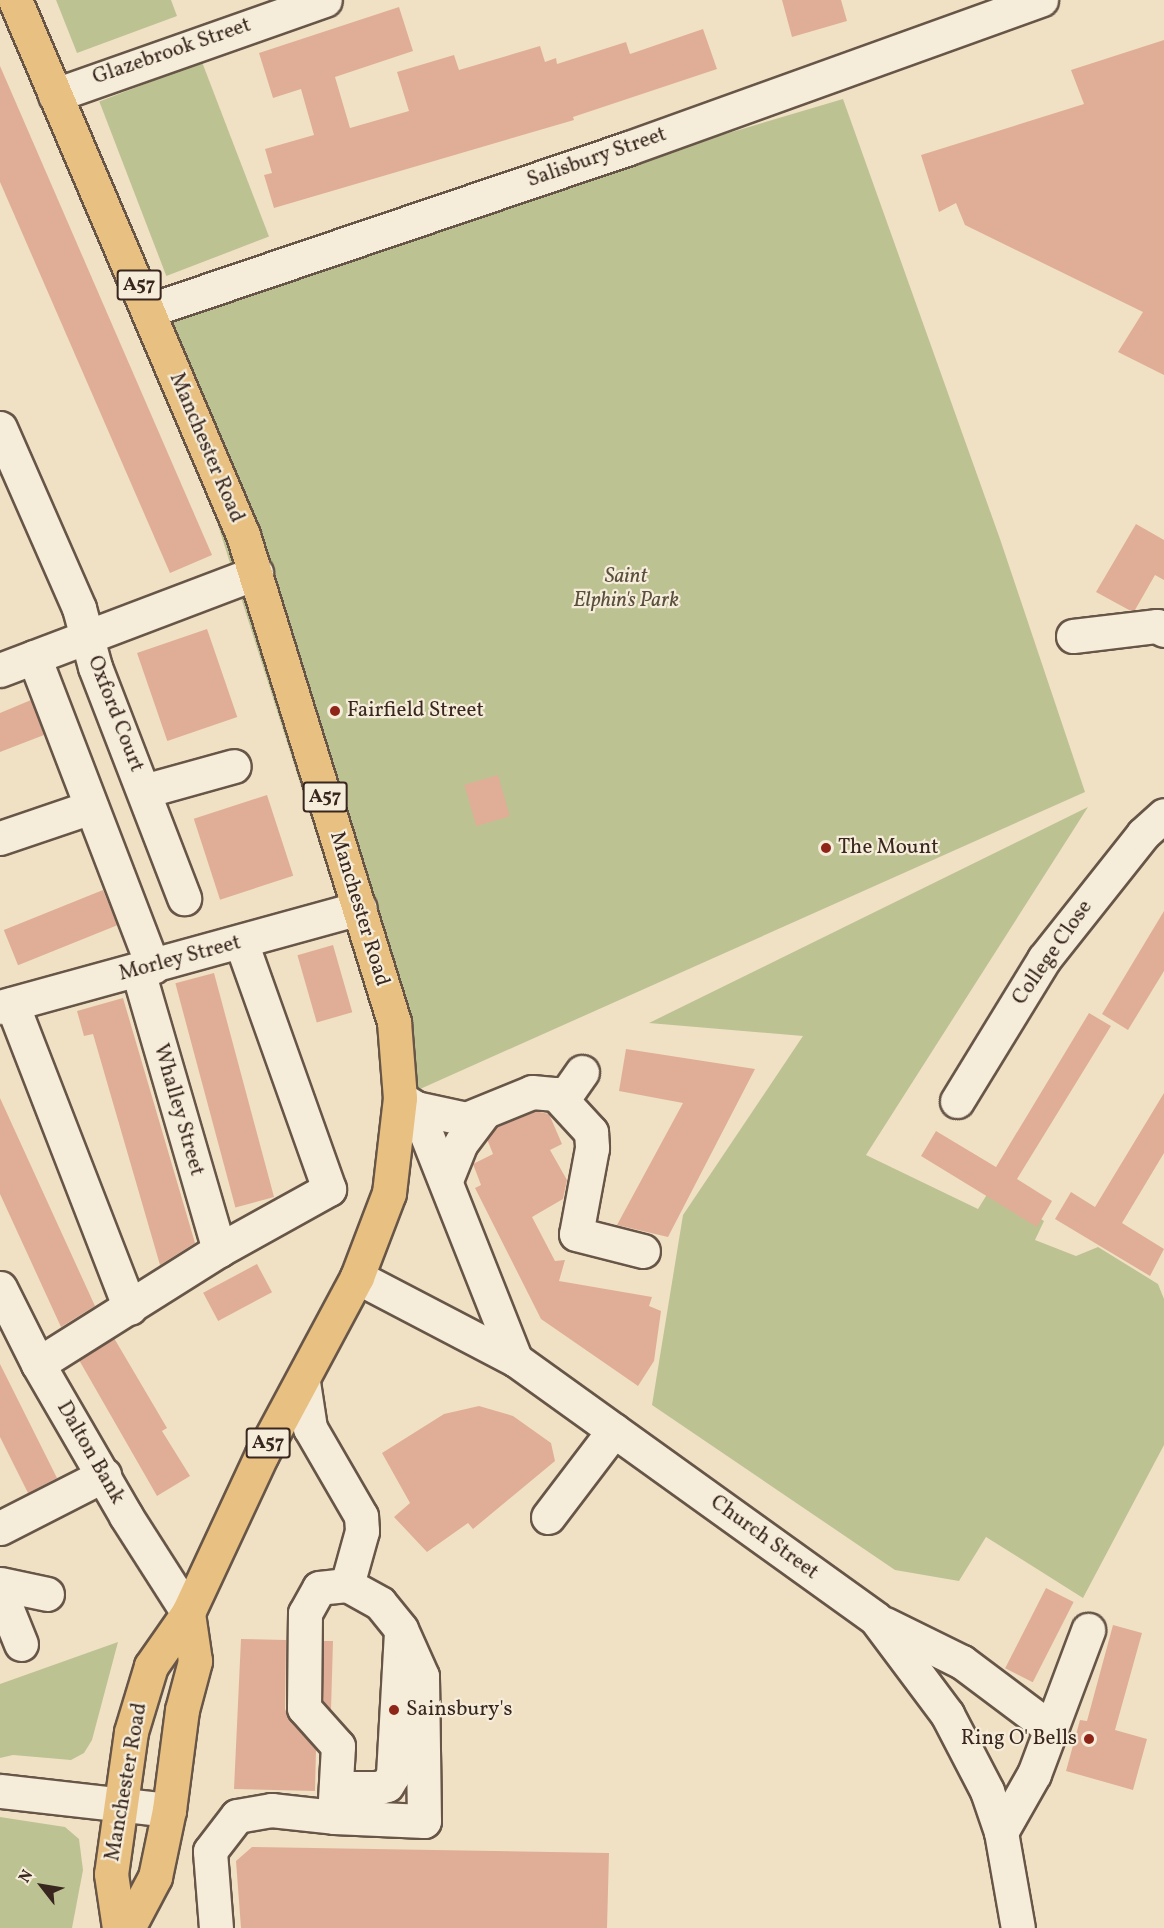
<!DOCTYPE html>
<style>
body{margin:0}
#map{position:relative;width:1164px;height:1928px;overflow:hidden;background:#f0e1c5;font-family:Vollkorn,serif}
div>[style]{position:absolute}
.green>*{inset:0;background:#bdc292;transform-origin:0 0}
.building>*{inset:0;background:#e0ae96;transform-origin:0 0}
.roads{filter:drop-shadow(2px 0 #675648) drop-shadow(-2px 0 #675648) drop-shadow(0 2px #675648) drop-shadow(0 -2px #675648)}
.minor>*{height:33px;margin:-16.5px;padding:0 16.5px;transform-origin:16.5px;border-radius:16.5px;background:#f5ecd9}
.major>*{height:33px;margin:-16.5px;padding:0 16.5px;transform-origin:16.5px;border-radius:16.5px;background:#e8c082}
.dots>*{width:16px;height:16px;translate:-50% -50%;box-sizing:border-box;border:3px solid #f5ecd9;border-radius:50%}
span{translate:-50% -50%;white-space:nowrap;text-align:center;line-height:1.15;-webkit-text-stroke:4.5px #f5ecd9;paint-order:stroke}
.shield-label span{padding:2px 4px;background:#f5ecd9;border:2px solid;border-radius:4px;-webkit-text-stroke-width:0}
.shield-label{font-size:20px;color:#39271f;font-weight:700}
.street-label{font-size:21px;color:#39271f}
.park-label{font-size:21px;color:#5a4e3c;font-style:italic}
.poi-label{font-size:21px;color:#39271f}
.left{translate:0 -50%;text-align:left}
.right{translate:-100% -50%;text-align:right}
.north{position:absolute;left:12px;top:1856px;width:60px;height:60px;-webkit-text-stroke:4px #f5ecd9;paint-order:stroke;rotate:301deg;font-size:16px;font-weight:700;line-height:24px;text-align:center;color:#39271f}
.north::after{content:'';display:block;margin:auto;width:21px;height:27px;background:#39271f;clip-path:polygon(50% 0,100% 100%,50% 72%,0 100%)}
</style>
<div id="map">
<div class="green">
<div style="clip-path:polygon(56px 0,171px 0,177px 16px,77px 53px)"></div>
<div style="left:202px;top:62px;width:187px;height:110px;rotate:69deg"></div>
<div style="clip-path:polygon(843px 99px,1000px 539px,1085px 792px,400px 1098px,150px 311px,285px 265px)"></div>
<div style="clip-path:polygon(1088px 807px,866px 1155px,978px 1209px,991px 1188px,1044px 1221px,1035px 1240px,1076px 1256px,1098px 1247px,1158px 1284px,1164px 1299px,1164px 1445px,1083px 1598px,986px 1537px,959px 1581px,895px 1570px,652px 1405px,683px 1215px,803px 1036px,649px 1023px)"></div>
<div style="clip-path:polygon(118px 1642px,92px 1740px,84px 1753px,71px 1760px,13px 1755px,0 1758px,0 1684px)"></div>
<div style="clip-path:polygon(0 1817px,65px 1827px,79px 1839px,83px 1870px,72px 1928px,0 1928px)"></div>
</div>
<div class="building">
<div style="clip-path:polygon(782px 0,841px 0,847px 21px,792px 37px)"></div>
<div style="clip-path:polygon(399px 7px,413px 51px,335px 77px,350px 128px,409px 111px,397px 72px,454px 55px,459px 70px,540px 46px,545px 62px,556px 58px,557px 64px,626px 42px,630px 54px,703px 29px,717px 69px,573px 117px,574px 120px,274px 208px,264px 175px,272px 173px,265px 149px,314px 135px,301px 89px,273px 98px,259px 53px)"></div>
<div style="clip-path:polygon(1164px 40px,1164px 375px,1118px 352px,1143px 312px,965px 225px,956px 203px,939px 212px,921px 155px,1084px 104px,1071px 70px)"></div>
<div style="clip-path:polygon(0 66px,212px 555px,170px 573px,0 182px)"></div>
<div style="clip-path:polygon(1136px 524px,1164px 540px,1164px 580px,1155px 575px,1135px 610px,1129px 610px,1096px 592px)"></div>
<div style="left:207px;top:629px;width:93px;height:74px;rotate:71deg"></div>
<div style="clip-path:polygon(31px 700px,44px 735px,0 752px,0 713px)"></div>
<div style="left:498px;top:775px;width:43px;height:35px;rotate:74deg"></div>
<div style="left:267px;top:795px;width:85px;height:77px;rotate:72deg"></div>
<div style="left:103px;top:890px;width:38px;height:107px;rotate:68deg"></div>
<div style="clip-path:polygon(1164px 911px,1164px 971px,1128px 1030px,1102px 1014px)"></div>
<div style="left:333px;top:945px;width:70px;height:37px;rotate:74deg"></div>
<div style="left:214px;top:973px;width:232px;height:40px;rotate:75deg"></div>
<div style="clip-path:polygon(123px 998px,195px 1243px,160px 1265px,93px 1034px,84px 1036px,77px 1011px)"></div>
<div style="clip-path:polygon(1089px 1013px,1111px 1026px,1017px 1179px,1052px 1201px,1037px 1227px,921px 1156px,936px 1131px,996px 1167px)"></div>
<div style="clip-path:polygon(626px 1049px,755px 1069px,668px 1237px,617px 1225px,683px 1103px,619px 1091px)"></div>
<div style="clip-path:polygon(1164px 1093px,1164px 1153px,1122px 1223px,1164px 1249px,1150px 1276px,1055px 1219px,1071px 1192px,1095px 1207px)"></div>
<div style="clip-path:polygon(0 1098px,95px 1306px,61px 1327px,0 1194px)"></div>
<div style="clip-path:polygon(535px 1111px,549px 1114px,562px 1144px,550px 1150px,567px 1180px,563px 1199px,532px 1217px,555px 1261px,565px 1260px,559px 1281px,652px 1297px,649px 1306px,661px 1311px,654px 1361px,638px 1386px,541px 1319px,475px 1188px,481px 1185px,473px 1164px,493px 1154px,487px 1139px,497px 1127px)"></div>
<div style="left:257px;top:1264px;width:32px;height:61px;rotate:62deg"></div>
<div style="clip-path:polygon(114px 1338px,167px 1428px,162px 1431px,190px 1476px,157px 1496px,79px 1360px)"></div>
<div style="clip-path:polygon(0 1364px,57px 1478px,28px 1493px,0 1437px)"></div>
<div style="clip-path:polygon(479px 1406px,513px 1416px,551px 1443px,555px 1461px,473px 1529px,468px 1523px,427px 1552px,394px 1517px,410px 1503px,382px 1453px,444px 1414px)"></div>
<div style="left:1046px;top:1588px;width:31px;height:90px;rotate:27deg"></div>
<div style="clip-path:polygon(1113px 1625px,1142px 1633px,1115px 1730px,1147px 1739px,1133px 1790px,1066px 1771px,1080px 1720px,1087px 1721px)"></div>
<div style="clip-path:polygon(241px 1639px,286px 1640px,285px 1709px,290px 1720px,316px 1750px,315px 1791px,234px 1789px)"></div>
<div style="clip-path:polygon(323px 1641px,333px 1641px,331px 1710px,323px 1701px)"></div>
<div style="clip-path:polygon(252px 1847px,609px 1853px,607px 1928px,241px 1928px,236px 1861px)"></div>
</div>
<div class="roads">
<div class="minor">
<div style="left:55px;top:95px;width:286px;rotate:-19.4deg"></div>
<div style="left:150px;top:310px;width:506px;rotate:-18.69deg"></div>
<div style="left:629px;top:148px;width:438px;rotate:-19.8deg"></div>
<div style="left:0;top:428px;width:197px;rotate:66.3deg"></div>
<div style="left:79px;top:608px;width:61px;rotate:74.8deg"></div>
<div style="left:95px;top:667px;width:248px;rotate:68.9deg"></div>
<div style="left:1073px;top:636px;width:85px;rotate:-6.8deg"></div>
<div style="left:1157px;top:626px;width:8px;rotate:30deg"></div>
<div style="left:34px;top:657px;width:332px;rotate:69deg"></div>
<div style="left:0;top:670px;width:274px;rotate:-20.8deg"></div>
<div style="left:144px;top:791px;width:93px;rotate:-15.5deg"></div>
<div style="left:0;top:838px;width:96px;rotate:-18.8deg"></div>
<div style="left:138px;top:971px;width:291px;rotate:73.8deg"></div>
<div style="left:12px;top:1004px;width:326px;rotate:68.8deg"></div>
<div style="left:0;top:1007px;width:373px;rotate:-15.4deg"></div>
<div style="left:563px;top:1099px;width:33px;rotate:-55deg"></div>
<div style="left:403px;top:1100px;width:15px;rotate:32deg"></div>
<div style="left:416px;top:1108px;width:271px;rotate:68.4deg"></div>
<div style="left:957px;top:1101px;width:167px;rotate:-58.5deg"></div>
<div style="left:1044px;top:959px;width:159px;rotate:-51.6deg"></div>
<div style="left:1143px;top:834px;width:28px;rotate:-42deg"></div>
<div style="left:416px;top:1108px;width:51px;rotate:12.4deg"></div>
<div style="left:466px;top:1119px;width:71px;rotate:-22.2deg"></div>
<div style="left:532px;top:1092px;width:24px;rotate:5deg"></div>
<div style="left:556px;top:1094px;width:52px;rotate:47.4deg"></div>
<div style="left:591px;top:1132px;width:16px;rotate:86deg"></div>
<div style="left:592px;top:1148px;width:87px;rotate:100.5deg"></div>
<div style="left:576px;top:1234px;width:69px;rotate:14.2deg"></div>
<div style="left:446px;top:1180px;width:40px;rotate:-68deg"></div>
<div style="left:461px;top:1143px;width:36px;rotate:-53deg"></div>
<div style="left:357px;top:1277px;width:179px;rotate:27.6deg"></div>
<div style="left:516px;top:1360px;width:443px;rotate:35.7deg"></div>
<div style="left:876px;top:1619px;width:119px;rotate:53.2deg"></div>
<div style="left:947px;top:1714px;width:87px;rotate:62.5deg"></div>
<div style="left:987px;top:1791px;width:43px;rotate:71.1deg"></div>
<div style="left:1001px;top:1832px;width:97px;rotate:80deg"></div>
<div style="left:0;top:1288px;width:85px;rotate:63.4deg"></div>
<div style="left:38px;top:1364px;width:176px;rotate:59.9deg"></div>
<div style="left:126px;top:1516px;width:115px;rotate:57.4deg"></div>
<div style="left:38px;top:1364px;width:214px;rotate:-32.2deg"></div>
<div style="left:219px;top:1250px;width:126px;rotate:-29deg"></div>
<div style="left:329px;top:1189px;width:262px;rotate:-109.6deg"></div>
<div style="left:303px;top:1382px;width:47px;rotate:81.3deg"></div>
<div style="left:310px;top:1428px;width:102px;rotate:59.9deg"></div>
<div style="left:361px;top:1516px;width:15px;rotate:86deg"></div>
<div style="left:362px;top:1531px;width:56px;rotate:105.5deg"></div>
<div style="left:548px;top:1517px;width:109px;rotate:-52.8deg"></div>
<div style="left:0;top:1528px;width:117px;rotate:-27deg"></div>
<div style="left:0;top:1584px;width:48px;rotate:12deg"></div>
<div style="left:0;top:1592px;width:56px;rotate:68deg"></div>
<div style="left:885px;top:1624px;width:86px;rotate:26.3deg"></div>
<div style="left:962px;top:1662px;width:110px;rotate:36.9deg"></div>
<div style="left:336px;top:1788px;width:41px"></div>
<div style="left:377px;top:1788px;width:10px;rotate:-17deg"></div>
<div style="left:387px;top:1785px;width:12px;rotate:-59deg"></div>
<div style="left:393px;top:1775px;width:144px;rotate:-86.8deg"></div>
<div style="left:0;top:1791px;width:170px;rotate:6.4deg"></div>
<div style="left:1001px;top:1832px;width:67px;rotate:-60.4deg"></div>
<div style="left:1034px;top:1774px;width:154px;rotate:-69.4deg"></div>
<div style="left:216px;top:1928px;width:77px;rotate:-94.5deg"></div>
<div style="left:210px;top:1851px;width:44px;rotate:-52.4deg"></div>
<div style="left:237px;top:1816px;width:35px;rotate:-10deg"></div>
<div style="left:271px;top:1810px;width:63px;rotate:6.3deg"></div>
<div style="left:334px;top:1817px;width:90px;rotate:2.5deg"></div>
<div style="left:424px;top:1821px;width:145px;rotate:-90.8deg"></div>
<div style="left:422px;top:1676px;width:51px;rotate:-114.1deg"></div>
<div style="left:401px;top:1629px;width:33px;rotate:-129deg"></div>
<div style="left:380px;top:1603px;width:38px;rotate:-151deg"></div>
<div style="left:347px;top:1585px;width:28px;rotate:174deg"></div>
<div style="left:319px;top:1588px;width:29px;rotate:119deg"></div>
<div style="left:305px;top:1613px;width:95px;rotate:90.6deg"></div>
<div style="left:304px;top:1708px;width:51px;rotate:48.2deg"></div>
<div style="left:338px;top:1746px;width:71px;rotate:93.2deg"></div>
</div>
<div class="major">
<div style="left:15px;top:0;width:582px;rotate:66.92deg"></div>
<div style="left:243px;top:535px;width:510px;rotate:72.77deg"></div>
<div style="left:394px;top:1022px;width:76px;rotate:85.5deg"></div>
<div style="left:400px;top:1098px;width:96px;rotate:96.6deg"></div>
<div style="left:389px;top:1193px;width:90px;rotate:110.9deg"></div>
<div style="left:357px;top:1277px;width:201px;rotate:118.2deg"></div>
<div style="left:262px;top:1454px;width:175px;rotate:115deg"></div>
<div style="left:188px;top:1613px;width:65px;rotate:124.9deg"></div>
<div style="left:151px;top:1666px;width:69px;rotate:106.9deg"></div>
<div style="left:131px;top:1732px;width:143px;rotate:98deg"></div>
<div style="left:111px;top:1874px;width:55px;rotate:81.6deg"></div>
<div style="left:128px;top:1928px;width:58px;rotate:-62.1deg"></div>
<div style="left:155px;top:1877px;width:68px;rotate:-78.2deg"></div>
<div style="left:169px;top:1810px;width:101px;rotate:-82.6deg"></div>
<div style="left:182px;top:1710px;width:51px;rotate:-75.1deg"></div>
<div style="left:195px;top:1661px;width:49px;rotate:-98.3deg"></div>
</div>
</div>
<div class="dots">
<div style="left:335px;top:711px;background:#8f2418"></div>
<div style="left:826px;top:848px;background:#8f2418"></div>
<div style="left:394px;top:1710px;background:#8f2418"></div>
<div style="left:1089px;top:1739px;background:#8f2418"></div>
</div>
<div class="shield-label">
<span style="left:139px;top:285px">A57</span>
<span style="left:325px;top:797px">A57</span>
<span style="left:268px;top:1443px">A57</span>
</div>
<div class="street-label">
<span style="left:172px;top:52px;rotate:-19deg">Glazebrook Street</span>
<span style="left:597px;top:158px;rotate:-19deg">Salisbury Street</span>
<span style="left:206px;top:448px;rotate:67deg">Manchester Road</span>
<span style="left:115px;top:714px;rotate:69deg">Oxford Court</span>
<span style="left:359px;top:909px;rotate:73deg">Manchester Road</span>
<span style="left:1053px;top:953px;rotate:-55deg">College Close</span>
<span style="left:180px;top:959px;rotate:-15deg">Morley Street</span>
<span style="left:178px;top:1110px;rotate:74deg">Whalley Street</span>
<span style="left:90px;top:1453px;rotate:60deg">Dalton Bank</span>
<span style="left:764px;top:1538px;rotate:36deg">Church Street</span>
<span style="left:127px;top:1782px;rotate:-80deg">Manchester Road</span>
</div>
<div class="park-label">
<span style="left:626px;top:589px">Saint<br>Elphin's Park</span>
</div>
<div class="poi-label">
<span class="left" style="left:347px;top:711px">Fairfield Street</span>
<span class="left" style="left:838px;top:848px">The Mount</span>
<span class="left" style="left:406px;top:1710px">Sainsbury's</span>
<span class="right" style="left:1077px;top:1739px">Ring O' Bells</span>
</div>
<div class="north">N</div>
</div>
